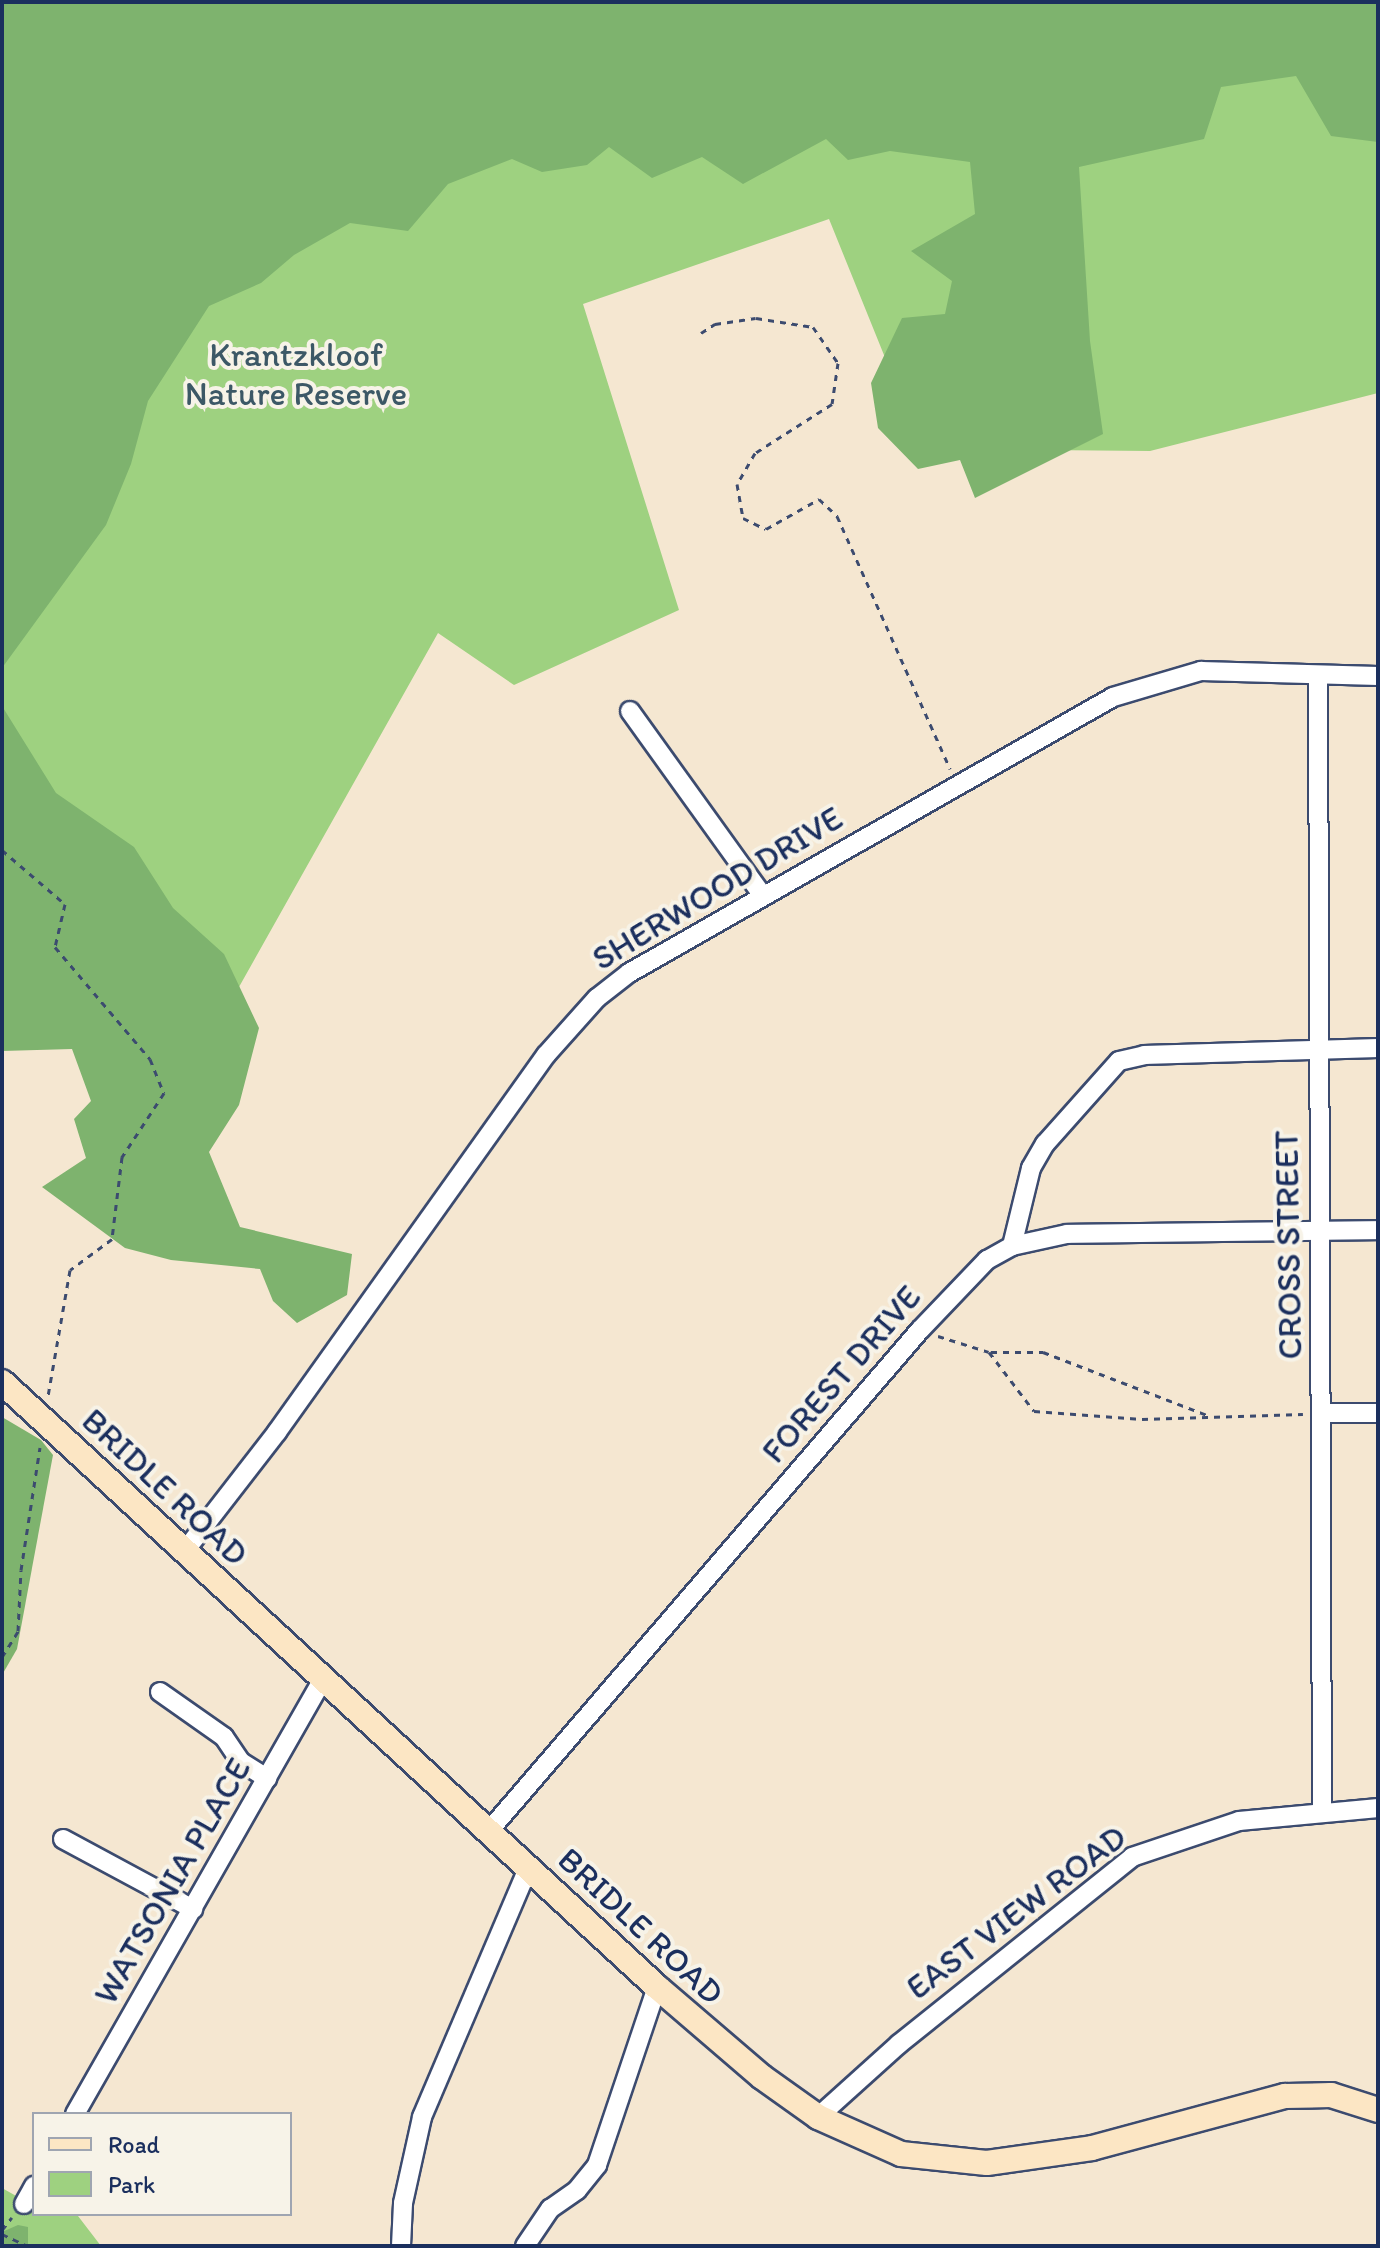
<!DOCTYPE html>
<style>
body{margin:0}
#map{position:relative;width:1380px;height:2248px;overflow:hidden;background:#f5e7d1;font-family:Itim,sans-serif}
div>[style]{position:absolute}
.green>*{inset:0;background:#9ed180}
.forest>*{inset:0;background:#7eb36e}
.path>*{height:3px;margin-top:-1.5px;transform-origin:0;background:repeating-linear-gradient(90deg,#3c4b6f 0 6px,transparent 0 12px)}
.roads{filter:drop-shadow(2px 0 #3c4b6f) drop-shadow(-2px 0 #3c4b6f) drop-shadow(0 2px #3c4b6f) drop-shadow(0 -2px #3c4b6f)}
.street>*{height:18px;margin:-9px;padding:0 9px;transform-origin:9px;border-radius:9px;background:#fff}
.secondary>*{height:24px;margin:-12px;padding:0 12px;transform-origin:12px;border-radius:12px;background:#fce6c4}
span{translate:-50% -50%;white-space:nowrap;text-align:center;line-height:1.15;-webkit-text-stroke:8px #f7f3e8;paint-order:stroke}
.park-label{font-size:34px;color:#3c5866}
.street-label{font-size:34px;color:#1b2f5e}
.frame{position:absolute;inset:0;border:4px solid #1b2f5e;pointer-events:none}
.legend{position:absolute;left:32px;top:2112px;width:260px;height:104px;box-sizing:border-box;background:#f7f3e8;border:2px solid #9fa5b1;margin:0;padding:10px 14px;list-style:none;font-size:24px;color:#1b2f5e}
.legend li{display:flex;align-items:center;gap:16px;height:40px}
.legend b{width:40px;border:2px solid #9fa5b1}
</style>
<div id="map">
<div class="green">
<div style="clip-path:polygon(2px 2px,1378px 2px,1378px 393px,1150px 451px,922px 449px,829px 219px,583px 304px,679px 610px,514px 685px,438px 633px,239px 987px,83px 1040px,2px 1046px)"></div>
<div style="clip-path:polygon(2px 2188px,34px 2206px,34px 2214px,78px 2216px,101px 2246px,2px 2246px)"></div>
</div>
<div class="forest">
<div style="clip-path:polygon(2px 2px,1378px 2px,1378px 142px,1331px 136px,1296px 76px,1221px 87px,1204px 139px,1079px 167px,1090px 341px,1103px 434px,975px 498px,960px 460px,918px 469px,878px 428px,871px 383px,902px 318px,945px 314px,952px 281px,911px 251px,975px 214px,970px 162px,890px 151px,848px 160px,826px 139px,743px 184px,702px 157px,652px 178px,609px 147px,587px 165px,542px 172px,512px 159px,448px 184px,408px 231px,350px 223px,294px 255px,261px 283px,209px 306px,148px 401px,131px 464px,106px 525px,2px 668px)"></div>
<div style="clip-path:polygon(2px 706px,56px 793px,134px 847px,173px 908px,224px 954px,259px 1028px,239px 1105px,209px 1152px,240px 1227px,352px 1254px,347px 1295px,297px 1323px,273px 1301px,260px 1269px,171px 1260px,125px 1248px,42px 1187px,86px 1158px,74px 1119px,91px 1101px,72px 1049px,2px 1051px)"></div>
<div style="clip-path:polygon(2px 1417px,41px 1440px,53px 1455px,17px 1649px,2px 1675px)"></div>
<div style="clip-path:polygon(18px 2225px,28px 2227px,28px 2246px,2px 2246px,2px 2232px)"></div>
</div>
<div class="path">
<div style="left:701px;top:333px;width:17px;rotate:-33deg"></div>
<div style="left:715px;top:324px;width:41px;rotate:-8.3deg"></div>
<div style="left:756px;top:318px;width:58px;rotate:9deg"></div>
<div style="left:813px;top:327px;width:44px;rotate:55.2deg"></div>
<div style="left:838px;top:363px;width:41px;rotate:98.3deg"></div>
<div style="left:832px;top:404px;width:91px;rotate:147.5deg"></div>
<div style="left:755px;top:453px;width:36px;rotate:120deg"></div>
<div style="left:737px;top:484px;width:35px;rotate:80deg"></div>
<div style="left:743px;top:518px;width:25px;rotate:26deg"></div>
<div style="left:766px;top:529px;width:61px;rotate:-29.5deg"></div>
<div style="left:819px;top:499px;width:25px;rotate:43deg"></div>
<div style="left:837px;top:516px;width:277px;rotate:65.9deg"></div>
<div style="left:2px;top:850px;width:83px;rotate:40.6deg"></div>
<div style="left:65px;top:904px;width:44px;rotate:103.1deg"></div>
<div style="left:55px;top:947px;width:147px;rotate:49.7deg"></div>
<div style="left:150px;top:1059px;width:37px;rotate:68deg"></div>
<div style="left:164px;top:1093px;width:77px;rotate:123.3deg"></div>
<div style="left:122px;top:1157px;width:83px;rotate:97deg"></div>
<div style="left:112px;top:1239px;width:52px;rotate:143.6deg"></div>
<div style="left:70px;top:1270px;width:128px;rotate:99.9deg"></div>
<div style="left:938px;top:1336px;width:53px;rotate:17.4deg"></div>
<div style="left:989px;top:1352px;width:74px;rotate:52.7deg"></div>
<div style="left:1034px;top:1411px;width:108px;rotate:4.2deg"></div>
<div style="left:1142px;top:1419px;width:161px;rotate:-1.8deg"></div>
<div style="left:991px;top:1352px;width:52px"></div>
<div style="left:1043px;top:1352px;width:176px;rotate:21deg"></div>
<div style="left:2px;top:1657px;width:31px;rotate:-58deg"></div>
<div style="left:18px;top:1631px;width:61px;rotate:-87.2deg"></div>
<div style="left:21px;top:1570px;width:124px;rotate:-81.2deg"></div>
<div style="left:2px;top:2230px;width:16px;rotate:-52deg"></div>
<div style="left:2px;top:2234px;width:29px;rotate:25deg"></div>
</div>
<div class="roads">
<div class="street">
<div style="left:1318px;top:676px;width:1137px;rotate:89.8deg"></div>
<div style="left:630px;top:711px;width:226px;rotate:54.3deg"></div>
<div style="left:1012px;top:1246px;width:80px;rotate:-76.3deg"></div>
<div style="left:1031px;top:1168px;width:28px;rotate:-60deg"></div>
<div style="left:1045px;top:1144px;width:111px;rotate:-48.3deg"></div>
<div style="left:1119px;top:1061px;width:26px;rotate:-13deg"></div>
<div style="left:1144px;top:1055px;width:234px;rotate:-1.7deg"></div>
<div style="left:1323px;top:1413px;width:55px"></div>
<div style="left:184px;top:1552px;width:152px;rotate:-52.2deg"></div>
<div style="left:277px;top:1432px;width:463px;rotate:-54.5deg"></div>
<div style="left:546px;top:1055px;width:76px;rotate:-48.2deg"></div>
<div style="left:597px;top:998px;width:41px;rotate:-38deg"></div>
<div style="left:629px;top:973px;width:557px;rotate:-29.69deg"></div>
<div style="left:1113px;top:697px;width:92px;rotate:-16.5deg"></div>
<div style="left:1201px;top:671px;width:177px;rotate:1.6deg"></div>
<div style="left:160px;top:1692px;width:78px;rotate:35.1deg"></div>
<div style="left:224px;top:1737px;width:30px;rotate:56deg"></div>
<div style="left:241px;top:1762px;width:31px;rotate:32deg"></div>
<div style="left:488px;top:1832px;width:662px;rotate:-49.29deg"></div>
<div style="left:920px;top:1330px;width:97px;rotate:-46.3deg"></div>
<div style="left:987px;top:1260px;width:29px;rotate:-29deg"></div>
<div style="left:1012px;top:1246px;width:56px;rotate:-12.3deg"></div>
<div style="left:1067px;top:1234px;width:311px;rotate:-0.7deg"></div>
<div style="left:63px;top:1839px;width:148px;rotate:28.3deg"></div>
<div style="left:75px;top:2114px;width:501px;rotate:-60.31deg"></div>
<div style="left:818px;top:2117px;width:109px;rotate:-42deg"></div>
<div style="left:899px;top:2044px;width:299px;rotate:-38.7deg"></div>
<div style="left:1132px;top:1857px;width:113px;rotate:-18.6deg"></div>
<div style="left:1239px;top:1821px;width:140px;rotate:-5.3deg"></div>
<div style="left:24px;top:2204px;width:21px;rotate:-61deg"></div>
<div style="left:401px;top:2246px;width:43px;rotate:-87.3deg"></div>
<div style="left:403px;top:2203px;width:88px;rotate:-77.5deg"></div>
<div style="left:422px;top:2117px;width:270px;rotate:-66.9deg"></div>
<div style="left:525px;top:2246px;width:45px;rotate:-56deg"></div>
<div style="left:550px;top:2209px;width:33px;rotate:-35deg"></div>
<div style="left:577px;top:2190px;width:32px;rotate:-51deg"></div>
<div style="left:597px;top:2165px;width:188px;rotate:-71.4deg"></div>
</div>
<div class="secondary">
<div style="left:2px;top:1382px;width:892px;rotate:42.73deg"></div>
<div style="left:657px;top:1987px;width:138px;rotate:40.6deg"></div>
<div style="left:762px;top:2077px;width:69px;rotate:35.5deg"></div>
<div style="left:818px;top:2117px;width:91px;rotate:24deg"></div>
<div style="left:901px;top:2154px;width:86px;rotate:6deg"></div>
<div style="left:987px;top:2163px;width:106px;rotate:-8.1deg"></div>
<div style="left:1092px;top:2148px;width:200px;rotate:-15.1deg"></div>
<div style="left:1285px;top:2096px;width:46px;rotate:-1.2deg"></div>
<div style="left:1331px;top:2095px;width:49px;rotate:17.7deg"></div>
</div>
</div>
<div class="park-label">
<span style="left:296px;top:374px">Krantzkloof<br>Nature Reserve</span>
</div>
<div class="street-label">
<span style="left:717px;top:888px;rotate:-31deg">SHERWOOD DRIVE</span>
<span style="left:1288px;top:1245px;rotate:-91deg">CROSS STREET</span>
<span style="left:841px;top:1374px;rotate:-49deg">FOREST DRIVE</span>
<span style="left:165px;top:1487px;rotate:43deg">BRIDLE ROAD</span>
<span style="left:172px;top:1881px;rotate:-60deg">WATSONIA PLACE</span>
<span style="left:1016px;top:1912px;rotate:-37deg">EAST VIEW ROAD</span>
<span style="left:641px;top:1926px;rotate:43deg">BRIDLE ROAD</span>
</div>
<div class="frame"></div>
<ul class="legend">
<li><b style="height:10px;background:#fce6c4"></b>Road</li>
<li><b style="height:22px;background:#9ed180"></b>Park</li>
</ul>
</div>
